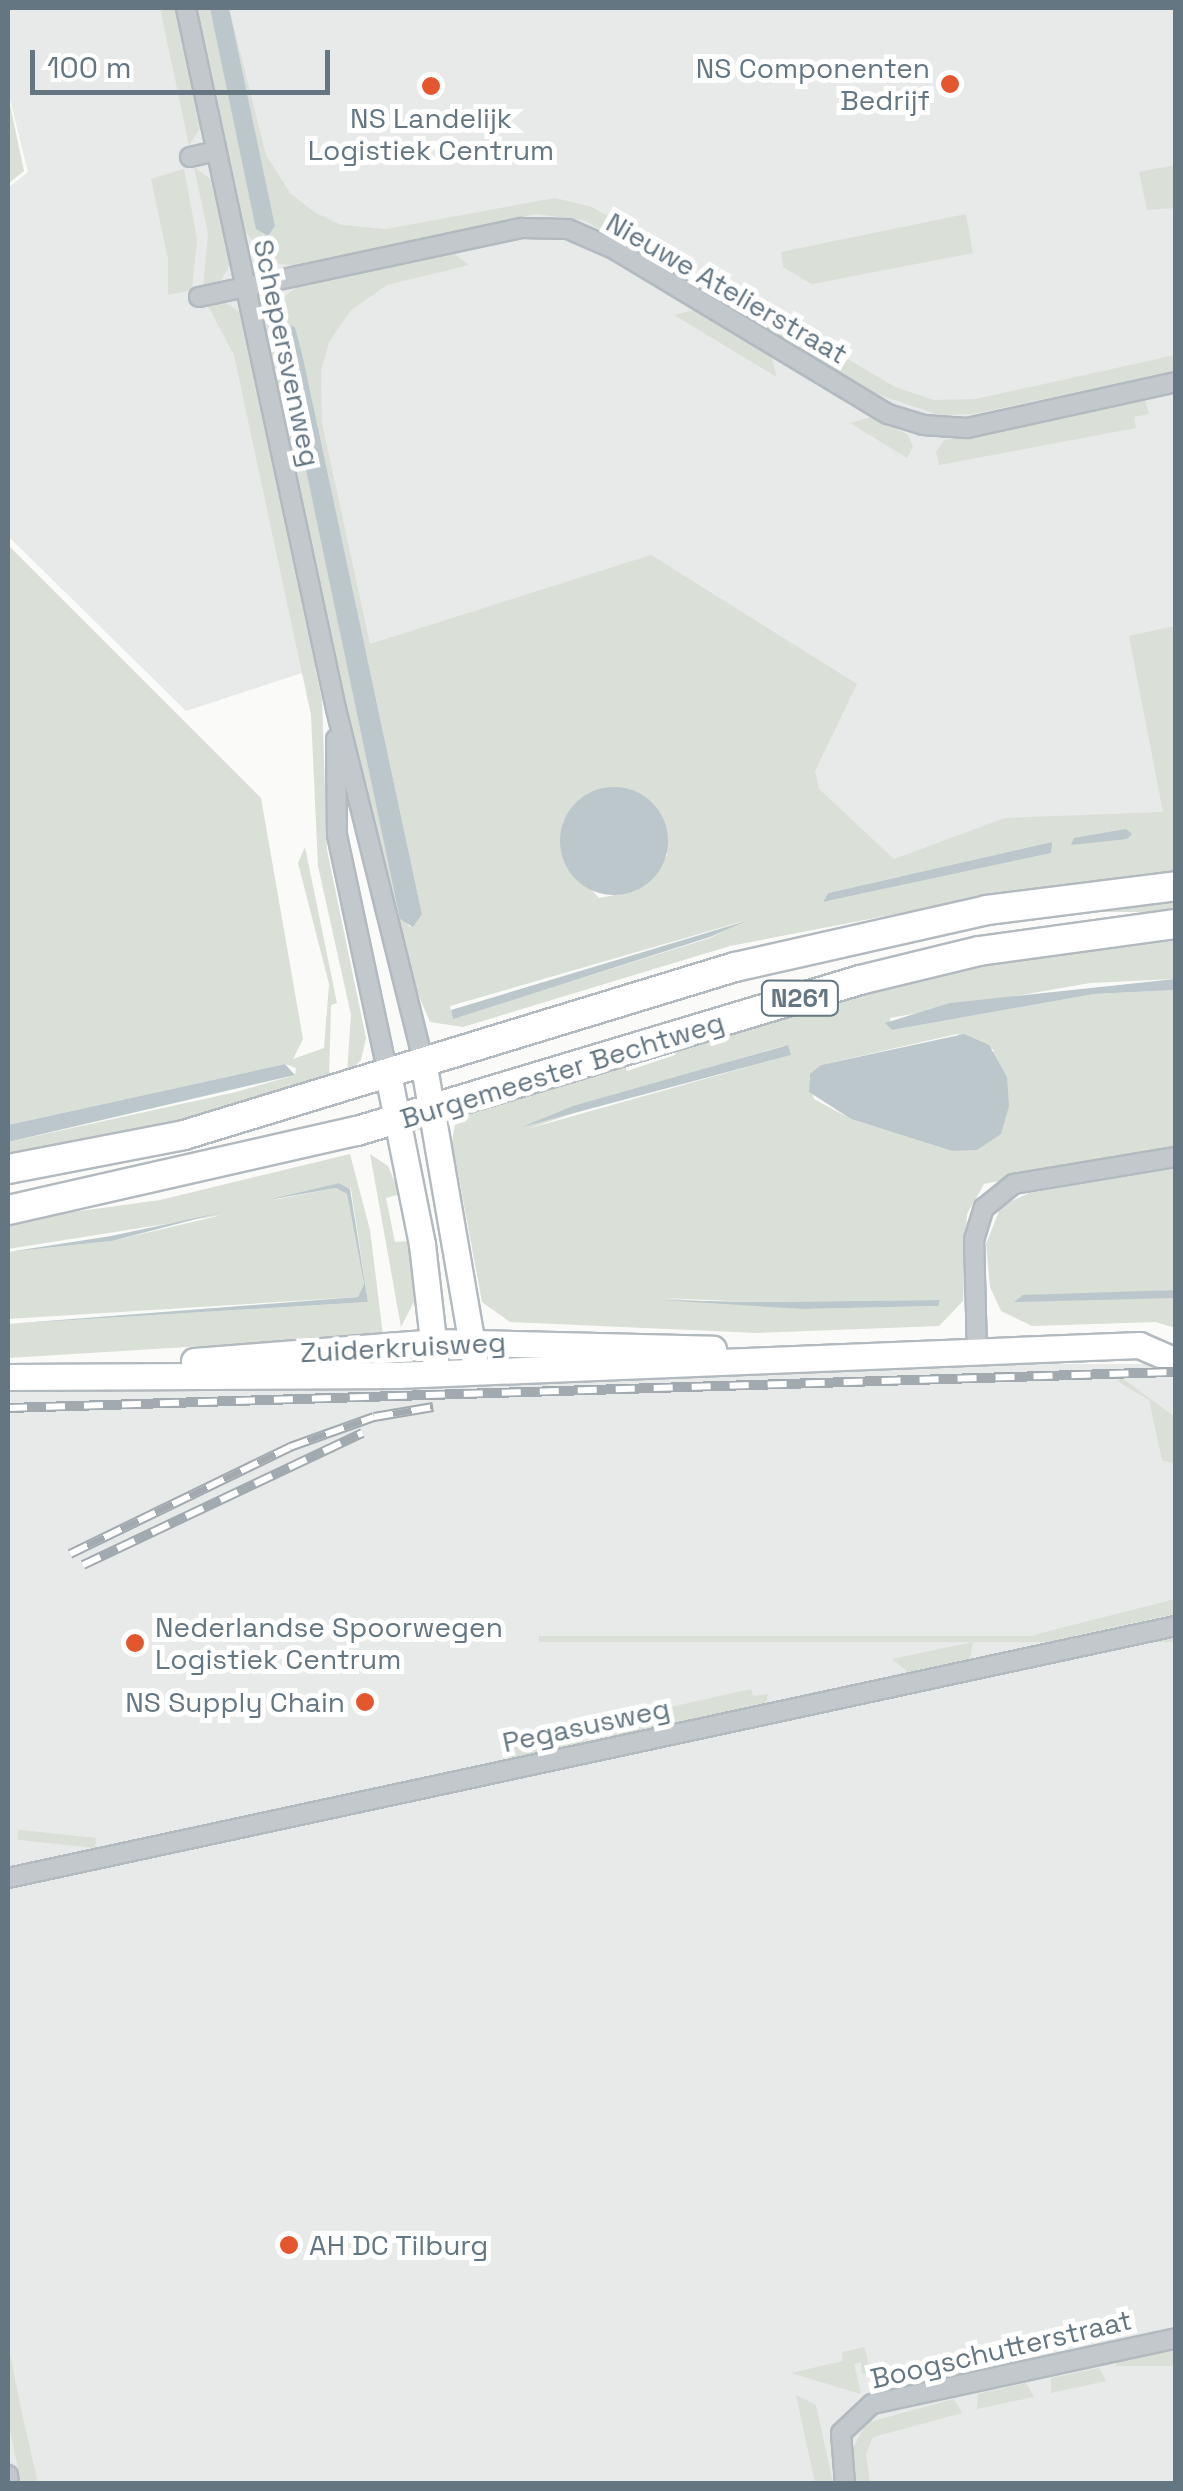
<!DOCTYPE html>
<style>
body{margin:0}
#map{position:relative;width:1183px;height:2491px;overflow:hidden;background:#fafaf8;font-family:"Space Grotesk",sans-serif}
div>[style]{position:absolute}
.built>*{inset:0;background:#e8e9e9;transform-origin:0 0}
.green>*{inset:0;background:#dadfd7;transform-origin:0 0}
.water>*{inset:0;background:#bbc7cb}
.round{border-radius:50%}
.roads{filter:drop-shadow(2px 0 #b3babf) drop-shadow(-2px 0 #b3babf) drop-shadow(0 2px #b3babf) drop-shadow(0 -2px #b3babf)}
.street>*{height:18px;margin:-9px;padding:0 9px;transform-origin:9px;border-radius:9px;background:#c3c8cc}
.secondary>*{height:25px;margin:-12.5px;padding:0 12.5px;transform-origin:12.5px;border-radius:12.5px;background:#fff}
.primary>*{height:28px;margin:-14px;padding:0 14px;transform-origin:14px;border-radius:14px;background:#fff}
.rail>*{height:10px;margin-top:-5px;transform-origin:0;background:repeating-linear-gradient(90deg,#fff 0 19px,#a2aab0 0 38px);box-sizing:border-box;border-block:2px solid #a2aab0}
.dots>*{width:28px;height:28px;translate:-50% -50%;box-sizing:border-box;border:5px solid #fff;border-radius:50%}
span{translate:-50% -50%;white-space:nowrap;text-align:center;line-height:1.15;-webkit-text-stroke:10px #fff;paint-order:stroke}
.shield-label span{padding:2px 8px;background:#fff;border:2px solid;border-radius:8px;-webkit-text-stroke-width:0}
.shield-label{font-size:25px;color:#657683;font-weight:700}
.poi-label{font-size:28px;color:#657683}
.right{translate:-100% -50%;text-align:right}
.left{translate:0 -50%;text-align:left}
.street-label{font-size:28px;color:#657683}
.frame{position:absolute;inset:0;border:10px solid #657683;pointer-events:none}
.scale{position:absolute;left:30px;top:50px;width:300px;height:45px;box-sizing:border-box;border:5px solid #657683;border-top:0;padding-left:12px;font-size:30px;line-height:35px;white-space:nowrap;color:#657683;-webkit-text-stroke:8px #fff;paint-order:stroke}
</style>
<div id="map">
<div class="built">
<div style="clip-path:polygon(8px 8px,1175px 8px,1175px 857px,915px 890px,796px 775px,650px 559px,186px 711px,8px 536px,8px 188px,28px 172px,8px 91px)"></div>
<div style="left:1175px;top:1364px;width:1119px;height:1168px;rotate:90deg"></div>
</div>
<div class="green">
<div style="clip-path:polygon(160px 8px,176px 8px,201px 127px,189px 145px)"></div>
<div style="clip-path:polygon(197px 8px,210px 8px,262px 235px,275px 226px,229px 8px,266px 155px,290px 193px,314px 212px,341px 225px,386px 229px,555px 198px,592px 207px,658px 245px,645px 253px,583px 220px,536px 214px,295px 266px,269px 262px,245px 231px)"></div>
<div style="clip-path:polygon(8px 95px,24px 171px,8px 184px)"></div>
<div style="clip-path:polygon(1175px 165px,1175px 208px,1147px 210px,1139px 172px)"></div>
<div style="clip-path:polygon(194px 167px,212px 180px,230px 265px,219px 283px,203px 288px,208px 233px)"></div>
<div style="clip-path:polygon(184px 169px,197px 239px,192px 290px,168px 295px,168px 259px,151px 179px)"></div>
<div style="clip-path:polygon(966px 214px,973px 253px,812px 284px,783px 267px,781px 252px)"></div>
<div style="clip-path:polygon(evenodd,453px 253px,469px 265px,387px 285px,351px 310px,329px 342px,321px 371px,322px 423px,370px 644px,651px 555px,857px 684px,815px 771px,819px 789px,894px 859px,1005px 818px,1163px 812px,1129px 636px,1175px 626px,1175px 874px,1010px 892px,730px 946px,463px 1027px,430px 1022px,397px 945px,266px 329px,274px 304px,297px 287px,453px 253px,279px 325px,295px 327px,303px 358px,422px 914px,410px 927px,400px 913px,279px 325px,453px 253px,563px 821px,668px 854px,636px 891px,599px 898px,566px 861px,563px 821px,453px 253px,1051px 842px,1051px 853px,823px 902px,828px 893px,1051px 842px,453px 253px,744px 921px,710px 938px,453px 1018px,450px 1006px,744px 921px)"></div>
<div style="clip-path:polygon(700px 270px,794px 327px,786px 340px,717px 298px)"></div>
<div style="clip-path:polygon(222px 301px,240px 312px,322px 699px,327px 850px,366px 1038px,361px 1060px,347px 1073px,351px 1015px,318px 866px,311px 715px,234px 355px,207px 304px)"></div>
<div style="clip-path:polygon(695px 310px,771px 356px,777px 377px,674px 315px)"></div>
<div style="clip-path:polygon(799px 330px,895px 387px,934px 400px,976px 399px,1175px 355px,1175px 371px,973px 414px,939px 415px,871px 392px,792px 343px)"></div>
<div style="clip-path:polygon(1145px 399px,1149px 414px,1134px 417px,1136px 428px,939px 465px,936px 452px,944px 440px)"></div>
<div style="clip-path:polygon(872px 417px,908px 435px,913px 447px,907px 458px,850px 423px)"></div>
<div style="clip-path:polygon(8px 545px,261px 798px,303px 1039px,293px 1059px,324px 1048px,329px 984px,298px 863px,305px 847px,337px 1003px,331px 1005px,329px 1079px,165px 1127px,8px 1160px,8px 1142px,236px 1092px,295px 1075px,296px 1068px,285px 1064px,8px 1125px)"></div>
<div style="left:1175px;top:897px;width:15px;height:161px;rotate:90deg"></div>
<div style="clip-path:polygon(evenodd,1175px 934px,1175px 979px,1090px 983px,890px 1018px,892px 1030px,1094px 994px,1175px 990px,1175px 1146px,984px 1184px,967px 1214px,963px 1301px,939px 1326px,758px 1333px,510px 1322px,482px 1302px,452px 1141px,455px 1125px,472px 1108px,624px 1063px,627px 1071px,675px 1055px,682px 1042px,946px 968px,1175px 934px,957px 1034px,994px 1050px,952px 1151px,851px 1119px,814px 1099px,809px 1078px,821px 1065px,957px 1034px,1175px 934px,783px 1046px,790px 1055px,527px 1129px,695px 1072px,783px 1046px,1175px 934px,662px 1298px,753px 1302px,940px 1300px,937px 1306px,803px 1309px,662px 1298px)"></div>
<div style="clip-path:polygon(350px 1154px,370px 1230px,383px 1335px,8px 1358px,8px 1324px,368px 1302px,351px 1189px,339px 1183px,268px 1201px,336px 1188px,347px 1194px,364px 1284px,358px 1297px,8px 1319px,8px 1252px,112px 1241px,222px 1215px,8px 1249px,8px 1221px,160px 1200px)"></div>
<div style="clip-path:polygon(370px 1154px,388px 1166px,400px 1194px,386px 1198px,395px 1242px,409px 1241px,416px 1298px,401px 1327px)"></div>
<div style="clip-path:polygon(1175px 1167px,1175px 1290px,1014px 1298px,1175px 1298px,1175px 1328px,1156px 1322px,1032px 1326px,1001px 1311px,990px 1287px,986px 1244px,1001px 1206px,1029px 1193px)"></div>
<div style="clip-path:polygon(1122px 1378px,1175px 1417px,1175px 1464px,1162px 1460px,1149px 1400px,1117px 1381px)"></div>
<div style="clip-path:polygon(1175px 1599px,1175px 1614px,1045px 1642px,1034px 1635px)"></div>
<div style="left:1175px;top:1636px;width:6px;height:636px;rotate:90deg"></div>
<div style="clip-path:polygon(973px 1642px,970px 1659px,908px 1672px,892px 1659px)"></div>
<div style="clip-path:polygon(751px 1689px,753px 1696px,768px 1694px,766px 1703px,613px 1736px,606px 1731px,604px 1722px)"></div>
<div style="clip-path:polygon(543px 1726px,585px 1726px,587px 1735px,583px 1743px,512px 1758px,502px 1751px,501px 1745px,545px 1735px)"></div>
<div style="left:96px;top:1838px;width:10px;height:78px;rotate:96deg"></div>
<div style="clip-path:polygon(8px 2344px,21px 2409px,38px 2483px,21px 2483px,8px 2420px)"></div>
<div style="clip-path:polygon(865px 2347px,870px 2373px,862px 2374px,861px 2362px,854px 2364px,861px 2394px,791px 2373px,843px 2361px,842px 2352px)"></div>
<div style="left:1175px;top:2351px;width:15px;height:59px;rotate:90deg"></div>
<div style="clip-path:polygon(1099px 2368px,1106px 2381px,1051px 2393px,1051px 2378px)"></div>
<div style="clip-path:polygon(1026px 2383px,1034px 2397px,977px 2409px,978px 2394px)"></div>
<div style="clip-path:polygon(796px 2395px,816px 2405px,833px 2483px,815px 2483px)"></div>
<div style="clip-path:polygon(954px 2399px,962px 2413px,873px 2437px,866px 2454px,870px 2483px,855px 2484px,851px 2452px,866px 2423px)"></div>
</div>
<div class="water">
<div style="clip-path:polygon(210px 8px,229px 8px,275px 226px,268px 236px,256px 229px)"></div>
<div style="clip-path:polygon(282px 323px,295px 327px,303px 358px,422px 914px,413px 927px,400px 919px,277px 331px)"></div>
<div class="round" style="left:560px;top:787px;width:108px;height:108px"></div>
<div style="clip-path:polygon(1126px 829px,1132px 834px,1127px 839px,1071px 845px,1074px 838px)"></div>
<div style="clip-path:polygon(1052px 842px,1051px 853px,823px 902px,828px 893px)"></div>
<div style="clip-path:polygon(746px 921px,710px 937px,453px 1019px,451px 1010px)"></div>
<div style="clip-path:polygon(1175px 979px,1175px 990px,1094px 994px,892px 1030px,885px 1023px,950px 1003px)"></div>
<div style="clip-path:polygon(964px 1034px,989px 1045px,1007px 1077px,1009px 1106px,1001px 1134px,977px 1150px,952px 1151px,851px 1119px,809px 1092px,810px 1074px,821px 1065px)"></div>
<div style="clip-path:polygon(788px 1045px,791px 1055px,522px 1127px,573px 1106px)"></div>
<div style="clip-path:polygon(285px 1064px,295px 1075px,8px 1142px,8px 1125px)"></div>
<div style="clip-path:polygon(339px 1183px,350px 1189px,368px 1302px,8px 1324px,358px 1297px,364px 1284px,347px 1194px,336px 1188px,268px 1200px)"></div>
<div style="clip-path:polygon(219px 1213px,112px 1241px,8px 1252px,111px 1236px)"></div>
<div style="clip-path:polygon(1176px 1290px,1175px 1298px,1014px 1302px,1023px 1295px)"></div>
<div style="clip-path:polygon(662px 1300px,753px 1302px,940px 1300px,938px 1306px,803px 1309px)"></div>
</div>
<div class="roads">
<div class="street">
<div style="left:186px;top:8px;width:717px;rotate:77.92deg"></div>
<div style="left:336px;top:709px;width:363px;rotate:76.1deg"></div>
<div style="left:190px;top:157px;width:27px;rotate:-13deg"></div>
<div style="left:199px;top:297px;width:330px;rotate:-12.1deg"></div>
<div style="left:522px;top:228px;width:46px;rotate:1.2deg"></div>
<div style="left:568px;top:229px;width:50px;rotate:23.5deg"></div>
<div style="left:614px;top:249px;width:320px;rotate:31.1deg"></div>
<div style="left:888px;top:414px;width:37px;rotate:17deg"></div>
<div style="left:923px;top:425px;width:44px;rotate:3.9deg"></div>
<div style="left:967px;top:428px;width:214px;rotate:-12.4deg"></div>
<div style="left:336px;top:739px;width:96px;rotate:89.4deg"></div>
<div style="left:337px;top:835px;width:244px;rotate:78deg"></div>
<div style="left:977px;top:1352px;width:112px;rotate:-91.5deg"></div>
<div style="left:974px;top:1240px;width:34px;rotate:-73deg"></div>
<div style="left:984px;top:1208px;width:38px;rotate:-39deg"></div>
<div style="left:1014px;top:1184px;width:164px;rotate:-9.5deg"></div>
<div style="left:8px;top:1878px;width:1195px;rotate:-12.18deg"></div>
<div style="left:8px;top:2475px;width:9px;rotate:84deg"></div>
<div style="left:845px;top:2484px;width:51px;rotate:-94.5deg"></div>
<div style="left:841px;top:2433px;width:42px;rotate:-43.1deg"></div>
<div style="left:872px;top:2404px;width:311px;rotate:-12.2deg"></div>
</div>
<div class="secondary">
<div style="left:423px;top:1061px;width:300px;rotate:80.2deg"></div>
<div style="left:388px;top:1074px;width:173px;rotate:78.7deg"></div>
<div style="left:422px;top:1244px;width:115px;rotate:83.5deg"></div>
<div style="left:194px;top:1361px;width:241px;rotate:-4.5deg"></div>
<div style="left:434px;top:1342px;width:279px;rotate:1.4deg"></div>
<div style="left:8px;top:1377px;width:389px;rotate:-0.3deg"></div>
<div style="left:397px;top:1375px;width:743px;rotate:-2.32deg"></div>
<div style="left:1139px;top:1345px;width:40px;rotate:23.4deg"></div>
</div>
<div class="primary">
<div style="left:8px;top:1169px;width:179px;rotate:-10.9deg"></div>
<div style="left:184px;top:1135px;width:576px;rotate:-16.96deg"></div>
<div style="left:735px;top:967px;width:258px;rotate:-12.7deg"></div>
<div style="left:987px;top:910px;width:191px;rotate:-7.2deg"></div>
<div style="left:8px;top:1210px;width:358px;rotate:-12.8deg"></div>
<div style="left:357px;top:1131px;width:525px;rotate:-16.71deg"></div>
<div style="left:860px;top:980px;width:122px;rotate:-13.7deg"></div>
<div style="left:979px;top:951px;width:199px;rotate:-7.8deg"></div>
</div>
</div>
<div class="rail">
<div style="left:8px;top:1408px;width:1169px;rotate:-1.77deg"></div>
<div style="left:70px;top:1554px;width:245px;rotate:-25.9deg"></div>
<div style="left:290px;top:1447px;width:89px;rotate:-19.7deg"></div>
<div style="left:374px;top:1417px;width:60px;rotate:-9.6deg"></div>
<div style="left:83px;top:1565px;width:309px;rotate:-25.3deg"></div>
</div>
<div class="dots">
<div style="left:950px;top:84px;background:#e4572e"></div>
<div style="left:431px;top:86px;background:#e4572e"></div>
<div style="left:135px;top:1643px;background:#e4572e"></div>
<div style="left:365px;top:1702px;background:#e4572e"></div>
<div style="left:289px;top:2245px;background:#e4572e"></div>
</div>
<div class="shield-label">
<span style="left:800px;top:998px">N261</span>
</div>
<div class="poi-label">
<span class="right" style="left:930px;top:84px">NS Componenten<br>Bedrijf</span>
<span style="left:431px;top:134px">NS Landelijk<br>Logistiek Centrum</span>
<span class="left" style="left:155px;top:1643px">Nederlandse Spoorwegen<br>Logistiek Centrum</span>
<span class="right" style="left:345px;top:1702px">NS Supply Chain</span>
<span class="left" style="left:309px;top:2245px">AH DC Tilburg</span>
</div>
<div class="street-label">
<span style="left:727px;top:288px;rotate:30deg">Nieuwe Atelierstraat</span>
<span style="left:287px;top:353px;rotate:78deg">Schepersvenweg</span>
<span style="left:562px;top:1070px;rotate:-17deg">Burgemeester Bechtweg</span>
<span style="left:403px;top:1347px;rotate:-3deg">Zuiderkruisweg</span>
<span style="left:586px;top:1725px;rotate:-12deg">Pegasusweg</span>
<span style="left:1001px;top:2349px;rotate:-13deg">Boogschutterstraat</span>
</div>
<div class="frame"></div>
<div class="scale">100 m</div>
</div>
